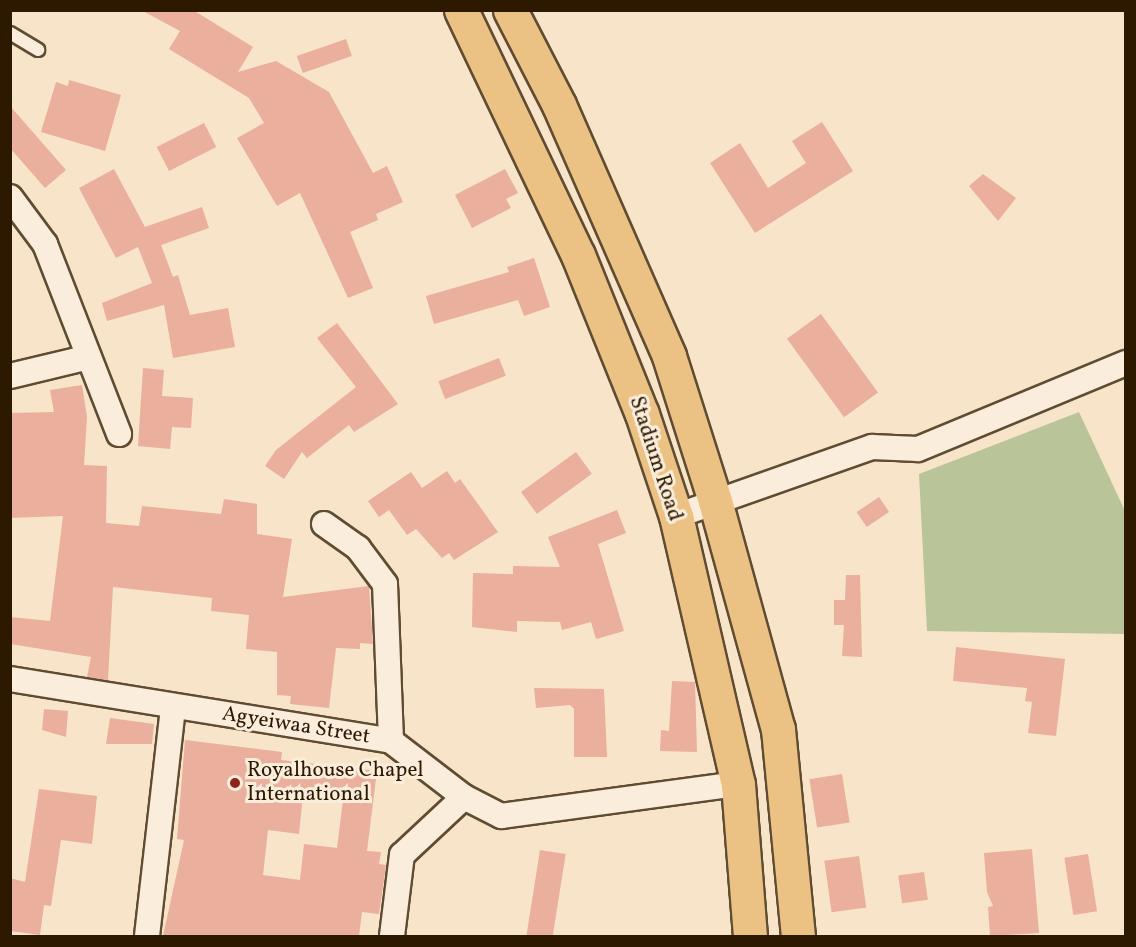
<!DOCTYPE html>
<style>
body{margin:0}
#map{position:relative;width:1136px;height:947px;overflow:hidden;background:#f8e4c8;font-family:Vollkorn,serif}
div>[style]{position:absolute}
.green>*{inset:0;background:#b9c599}
.building>*{inset:0;background:#eaaf9d;transform-origin:0 0}
.roads{filter:drop-shadow(2px 0 #5f4c32) drop-shadow(-2px 0 #5f4c32) drop-shadow(0 2px #5f4c32) drop-shadow(0 -2px #5f4c32)}
.lane>*{height:12px;margin:-6px;padding:0 6px;transform-origin:6px;border-radius:6px;background:#faeddb}
.street>*{height:24px;margin:-12px;padding:0 12px;transform-origin:12px;border-radius:12px;background:#faeddb}
.primary>*{height:33px;margin:-16.5px;padding:0 16.5px;transform-origin:16.5px;border-radius:16.5px;background:#ecc284}
.dots>*{width:16px;height:16px;translate:-50% -50%;box-sizing:border-box;border:3px solid #faeddb;border-radius:50%}
span{translate:-50% -50%;white-space:nowrap;text-align:center;line-height:1.15;-webkit-text-stroke:6px #faeddb;paint-order:stroke}
.street-label{font-size:21px;color:#2c1900}
.poi-label{font-size:21px;color:#2c1900}
.left{translate:0 -50%;text-align:left}
.frame{position:absolute;inset:0;border:12px solid #2c1900;pointer-events:none}
</style>
<div id="map">
<div class="green">
<div style="clip-path:polygon(1079px 412px,1125px 511px,1125px 634px,927px 631px,919px 474px)"></div>
</div>
<div class="building">
<div style="clip-path:polygon(141px 10px,193px 10px,253px 47px,238px 72px,276px 61px,329px 92px,373px 173px,387px 166px,403px 202px,376px 214px,378px 220px,350px 232px,373px 288px,348px 298px,300px 193px,277px 206px,237px 138px,264px 123px,249px 98px,169px 49px,180px 31px)"></div>
<div style="left:346px;top:39px;width:18px;height:52px;rotate:71deg"></div>
<div style="clip-path:polygon(69px 80px,121px 95px,105px 151px,41px 132px,56px 82px,68px 86px)"></div>
<div style="clip-path:polygon(10px 106px,66px 170px,45px 188px,10px 148px)"></div>
<div style="clip-path:polygon(822px 122px,853px 171px,755px 233px,710px 163px,740px 143px,768px 188px,806px 163px,792px 141px)"></div>
<div style="left:204px;top:123px;width:27px;height:53px;rotate:63deg"></div>
<div style="clip-path:polygon(114px 169px,145px 227px,202px 207px,209px 228px,161px 245px,173px 277px,178px 275px,190px 315px,228px 308px,235px 347px,173px 358px,164px 305px,107px 321px,102px 303px,152px 283px,138px 247px,116px 258px,79px 188px)"></div>
<div style="clip-path:polygon(505px 169px,518px 193px,506px 199px,511px 208px,472px 228px,455px 195px)"></div>
<div style="clip-path:polygon(983px 174px,1016px 198px,998px 221px,969px 186px)"></div>
<div style="clip-path:polygon(534px 258px,550px 307px,524px 316px,518px 300px,434px 324px,426px 296px,509px 272px,507px 267px)"></div>
<div style="left:821px;top:314px;width:97px;height:42px;rotate:54deg"></div>
<div style="clip-path:polygon(337px 323px,398px 404px,354px 432px,349px 425px,307px 458px,302px 452px,284px 479px,265px 466px,276px 450px,356px 387px,317px 338px)"></div>
<div style="left:499px;top:358px;width:19px;height:65px;rotate:69deg"></div>
<div style="clip-path:polygon(143px 368px,164px 370px,162px 396px,193px 398px,191px 428px,172px 427px,170px 449px,138px 446px)"></div>
<div style="clip-path:polygon(82px 385px,87px 417px,84px 465px,107px 466px,106px 523px,139px 526px,142px 506px,221px 514px,224px 499px,257px 504px,257px 534px,292px 539px,283px 597px,369px 586px,373px 644px,360px 643px,360px 649px,336px 648px,329px 708px,290px 704px,291px 696px,277px 695px,277px 652px,246px 649px,249px 615px,211px 611px,212px 598px,113px 587px,108px 680px,87px 677px,91px 657px,10px 644px,10px 617px,50px 621px,63px 516px,10px 518px,10px 413px,54px 412px,50px 390px)"></div>
<div style="left:576px;top:452px;width:27px;height:68px;rotate:54deg"></div>
<div style="clip-path:polygon(447px 471px,455px 483px,460px 479px,498px 532px,454px 560px,449px 553px,442px 558px,416px 529px,407px 535px,389px 510px,379px 517px,368px 501px,411px 472px,422px 488px)"></div>
<div style="left:879px;top:497px;width:18px;height:27px;rotate:56deg"></div>
<div style="clip-path:polygon(617px 510px,626px 533px,598px 544px,624px 631px,596px 639px,591px 622px,562px 630px,560px 622px,517px 621px,517px 632px,472px 627px,473px 573px,513px 574px,513px 566px,560px 567px,548px 537px)"></div>
<div style="clip-path:polygon(846px 575px,860px 575px,862px 657px,842px 656px,844px 625px,834px 625px,834px 600px,845px 600px)"></div>
<div style="clip-path:polygon(956px 647px,1065px 659px,1056px 736px,1028px 733px,1032px 702px,1025px 701px,1027px 688px,953px 681px)"></div>
<div style="clip-path:polygon(672px 681px,695px 682px,697px 752px,660px 751px,661px 730px,669px 731px)"></div>
<div style="clip-path:polygon(534px 688px,604px 689px,607px 757px,574px 757px,574px 709px,570px 705px,536px 708px)"></div>
<div style="clip-path:polygon(44px 709px,68px 711px,66px 737px,42px 730px)"></div>
<div style="clip-path:polygon(110px 718px,154px 724px,152px 744px,106px 744px)"></div>
<div style="clip-path:polygon(evenodd,185px 740px,282px 752px,281px 760px,377px 771px,367px 851px,381px 852px,379px 864px,386px 865px,379px 914px,362px 912px,359px 936px,163px 936px,184px 840px,177px 839px,185px 740px,303px 795px,343px 800px,337px 848px,304px 844px,300px 880px,263px 875px,268px 830px,299px 834px,303px 795px)"></div>
<div style="left:842px;top:774px;width:49px;height:33px;rotate:81deg"></div>
<div style="clip-path:polygon(39px 789px,97px 796px,92px 844px,61px 840px,51px 906px,44px 905px,40px 935px,10px 931px,10px 878px,25px 882px)"></div>
<div style="clip-path:polygon(1032px 849px,1039px 933px,990px 936px,988px 907px,993px 906px,987px 892px,984px 853px)"></div>
<div style="left:540px;top:850px;width:26px;height:87px;rotate:9deg"></div>
<div style="left:1088px;top:854px;width:58px;height:24px;rotate:81deg"></div>
<div style="left:859px;top:856px;width:52px;height:35px;rotate:82deg"></div>
<div style="left:924px;top:872px;width:28px;height:26px;rotate:82deg"></div>
</div>
<div class="roads">
<div class="lane">
<div style="left:10px;top:33px;width:33px;rotate:31deg"></div>
</div>
<div class="street">
<div style="left:10px;top:197px;width:59px;rotate:53.3deg"></div>
<div style="left:45px;top:244px;width:204px;rotate:68.7deg"></div>
<div style="left:10px;top:376px;width:81px;rotate:-13.5deg"></div>
<div style="left:676px;top:516px;width:208px;rotate:-19.4deg"></div>
<div style="left:872px;top:447px;width:46px;rotate:2.5deg"></div>
<div style="left:918px;top:449px;width:225px;rotate:-22.5deg"></div>
<div style="left:324px;top:524px;width:42px;rotate:35.2deg"></div>
<div style="left:358px;top:548px;width:45px;rotate:53.1deg"></div>
<div style="left:385px;top:584px;width:157px;rotate:87.8deg"></div>
<div style="left:10px;top:679px;width:386px;rotate:9.2deg"></div>
<div style="left:391px;top:741px;width:92px;rotate:37.5deg"></div>
<div style="left:464px;top:797px;width:42px;rotate:27.2deg"></div>
<div style="left:501px;top:816px;width:239px;rotate:-7.7deg"></div>
<div style="left:147px;top:936px;width:229px;rotate:-83.5deg"></div>
<div style="left:392px;top:936px;width:82px;rotate:-83deg"></div>
<div style="left:402px;top:855px;width:85px;rotate:-43.1deg"></div>
</div>
<div class="primary">
<div style="left:461px;top:10px;width:272px;rotate:64.5deg"></div>
<div style="left:578px;top:255px;width:171px;rotate:68.1deg"></div>
<div style="left:642px;top:414px;width:108px;rotate:71.6deg"></div>
<div style="left:676px;top:516px;width:275px;rotate:77deg"></div>
<div style="left:738px;top:784px;width:152px;rotate:85.5deg"></div>
<div style="left:510px;top:10px;width:107px;rotate:62.7deg"></div>
<div style="left:559px;top:105px;width:274px;rotate:66.3deg"></div>
<div style="left:669px;top:356px;width:152px;rotate:72.4deg"></div>
<div style="left:715px;top:501px;width:237px;rotate:74.6deg"></div>
<div style="left:778px;top:729px;width:208px;rotate:84.5deg"></div>
</div>
</div>
<div class="dots">
<div style="left:235px;top:783px;background:#8f2418"></div>
</div>
<div class="street-label">
<span style="left:655px;top:459px;rotate:72deg">Stadium Road</span>
<span style="left:296px;top:726px;rotate:9deg">Agyeiwaa Street</span>
</div>
<div class="poi-label">
<span class="left" style="left:247px;top:783px">Royalhouse Chapel<br>International</span>
</div>
<div class="frame"></div>
</div>
